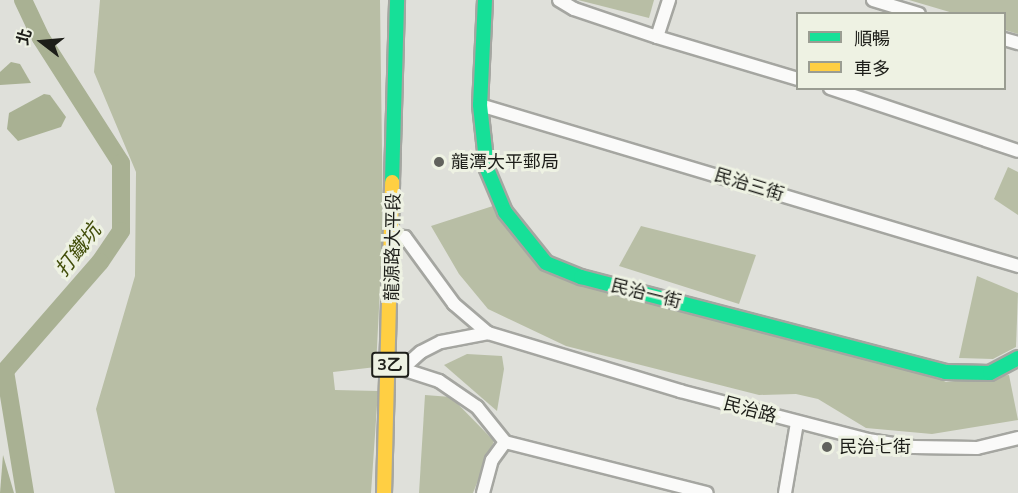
<!DOCTYPE html>
<meta charset="utf-8">
<style>
body{margin:0}
#map{position:relative;width:1018px;height:493px;overflow:hidden;background:#dfe0da;font-family:"Nunito Sans","Noto Sans TC",sans-serif}
div>[style]{position:absolute}
.forest>*{inset:0;background:#b8bea5}
.water>*{inset:0;background:#a9b193}
.river>*{height:18px;margin:-9px;padding:0 9px;transform-origin:9px;border-radius:9px;background:#a9b193}
.roads{filter:drop-shadow(2px 0 #a5a6a1) drop-shadow(-2px 0 #a5a6a1) drop-shadow(0 2px #a5a6a1) drop-shadow(0 -2px #a5a6a1)}
.street>*{height:12px;margin:-6px;padding:0 6px;transform-origin:6px;border-radius:6px;background:#fafaf9}
.fast>*{height:14px;margin:-7px;padding:0 7px;transform-origin:7px;border-radius:7px;background:#16e098}
.slow>*{height:14px;margin:-7px;padding:0 7px;transform-origin:7px;border-radius:7px;background:#ffcf43}
.dots>*{width:16px;height:16px;translate:-50% -50%;box-sizing:border-box;border:3px solid #eef2e3;border-radius:50%}
span{translate:-50% -50%;white-space:nowrap;text-align:center;line-height:1.15;-webkit-text-stroke:6px #eef2e3;paint-order:stroke}
.shield-label span{padding:2px 4px;background:#eef2e3;border:2px solid;border-radius:4px;-webkit-text-stroke-width:0}
.shield-label{font-size:16px;color:#1d1e19;font-weight:700}
.poi-label{font-size:18px;color:#1d1e19}
.left{translate:0 -50%;text-align:left}
.street-label{font-size:18px;color:#1d1e19}
.water-label{font-size:20px;color:#424e0a;font-style:italic}
.legend{position:absolute;left:796px;top:12px;width:210px;height:78px;box-sizing:border-box;background:#eef2e3;border:2px solid #9a9d92;margin:0;padding:8px 10px;list-style:none;font-size:18px;color:#1d1e19}
.legend li{display:flex;align-items:center;gap:12px;height:30px}
.legend b{width:30px;border:2px solid #9a9d92}
.north{position:absolute;left:12px;top:12px;width:60px;height:60px;-webkit-text-stroke:4px #eef2e3;paint-order:stroke;rotate:286deg;font-size:16px;font-weight:700;line-height:24px;text-align:center;color:#1d1e19}
.north::after{content:'';display:block;margin:auto;width:21px;height:27px;background:#1d1e19;clip-path:polygon(50% 0,100% 100%,50% 72%,0 100%)}
</style>
<div id="map">
<div class="forest">
<div style="clip-path:polygon(100px 0,380px 0,383px 229px,376px 367px,333px 372px,335px 390px,378px 391px,371px 493px,115px 493px,96px 409px,135px 276px,136px 172px,94px 72px)"></div>
<div style="clip-path:polygon(578px 0,654px 0,649px 18px)"></div>
<div style="clip-path:polygon(909px 0,1018px 0,1018px 34px,1005px 30px,1004px 14px,953px 13px)"></div>
<div style="clip-path:polygon(1008px 167px,1018px 172px,1018px 215px,994px 199px)"></div>
<div style="clip-path:polygon(496px 205px,538px 259px,918px 369px,946px 382px,1009px 375px,1018px 420px,932px 434px,866px 428px,818px 399px,796px 394px,759px 395px,566px 346px,488px 309px,459px 274px,431px 226px)"></div>
<div style="clip-path:polygon(641px 226px,756px 255px,739px 304px,619px 266px)"></div>
<div style="clip-path:polygon(977px 276px,1018px 293px,1016px 347px,993px 359px,959px 358px)"></div>
<div style="clip-path:polygon(467px 354px,502px 356px,504px 369px,497px 411px,444px 365px)"></div>
<div style="clip-path:polygon(425px 395px,451px 397px,494px 441px,473px 493px,419px 493px)"></div>
</div>
<div class="water">
<div style="clip-path:polygon(11px 62px,20px 64px,31px 83px,0 85px,0 72px)"></div>
<div style="clip-path:polygon(44px 94px,50px 95px,66px 117px,61px 127px,18px 141px,7px 129px,9px 113px)"></div>
<div style="clip-path:polygon(3px 455px,14px 493px,0 493px)"></div>
</div>
<div class="river">
<div style="left:23px;top:0;width:42px;rotate:64.7deg"></div>
<div style="left:41px;top:38px;width:148px;rotate:57.4deg"></div>
<div style="left:121px;top:163px;width:68px;rotate:90deg"></div>
<div style="left:121px;top:231px;width:37px;rotate:124deg"></div>
<div style="left:100px;top:262px;width:145px;rotate:131.1deg"></div>
<div style="left:5px;top:371px;width:124px;rotate:80.7deg"></div>
</div>
<div class="roads">
<div class="street">
<div style="left:559px;top:0;width:17px;rotate:31deg"></div>
<div style="left:574px;top:9px;width:88px;rotate:18.6deg"></div>
<div style="left:657px;top:37px;width:147px;rotate:16.6deg"></div>
<div style="left:873px;top:0;width:48px;rotate:16.9deg"></div>
<div style="left:657px;top:37px;width:39px;rotate:-72deg"></div>
<div style="left:1004px;top:39px;width:15px;rotate:16deg"></div>
<div style="left:830px;top:88px;width:198px;rotate:18.5deg"></div>
<div style="left:480px;top:105px;width:562px;rotate:16.66deg"></div>
<div style="left:393px;top:236px;width:12px;rotate:5deg"></div>
<div style="left:405px;top:237px;width:83px;rotate:53.8deg"></div>
<div style="left:454px;top:304px;width:45px;rotate:40.5deg"></div>
<div style="left:402px;top:369px;width:39px;rotate:18deg"></div>
<div style="left:439px;top:381px;width:46px;rotate:34.4deg"></div>
<div style="left:477px;top:407px;width:45px;rotate:51.3deg"></div>
<div style="left:390px;top:370px;width:12px;rotate:-5deg"></div>
<div style="left:402px;top:369px;width:25px;rotate:-42deg"></div>
<div style="left:421px;top:352px;width:22px;rotate:-27deg"></div>
<div style="left:441px;top:342px;width:48px;rotate:-10.8deg"></div>
<div style="left:488px;top:333px;width:201px;rotate:16.8deg"></div>
<div style="left:680px;top:391px;width:194px;rotate:14.6deg"></div>
<div style="left:868px;top:440px;width:47px;rotate:8.7deg"></div>
<div style="left:914px;top:447px;width:63px;rotate:0.9deg"></div>
<div style="left:977px;top:448px;width:42px;rotate:-13.7deg"></div>
<div style="left:505px;top:442px;width:208px;rotate:14.2deg"></div>
<div style="left:483px;top:493px;width:34px;rotate:-75deg"></div>
<div style="left:492px;top:460px;width:22px;rotate:-54deg"></div>
<div style="left:785px;top:493px;width:71px;rotate:-80.3deg"></div>
</div>
<div class="fast">
<div style="left:485px;top:0;width:105px;rotate:92.7deg"></div>
<div style="left:480px;top:105px;width:64px;rotate:83.8deg"></div>
<div style="left:487px;top:169px;width:47px;rotate:67.3deg"></div>
<div style="left:505px;top:212px;width:65px;rotate:51.2deg"></div>
<div style="left:546px;top:263px;width:38px;rotate:22deg"></div>
<div style="left:581px;top:277px;width:376px;rotate:14.6deg"></div>
<div style="left:945px;top:372px;width:45px;rotate:1.3deg"></div>
<div style="left:990px;top:373px;width:32px;rotate:-28deg"></div>
<div style="left:392px;top:182px;width:182px;rotate:-88.4deg"></div>
</div>
<div class="slow">
<div style="left:384px;top:493px;width:311px;rotate:-88.5deg"></div>
</div>
</div>
<div class="dots">
<div style="left:439px;top:162px;background:#61625d"></div>
<div style="left:827px;top:447px;background:#61625d"></div>
</div>
<div class="shield-label">
<span style="left:390px;top:365px">3乙</span>
</div>
<div class="poi-label">
<span class="left" style="left:451px;top:162px">龍潭大平郵局</span>
<span class="left" style="left:839px;top:447px">民治七街</span>
</div>
<div class="street-label">
<span style="left:749px;top:185px;rotate:17deg">民治三街</span>
<span style="left:393px;top:247px;rotate:-89deg">龍源路大平段</span>
<span style="left:646px;top:294px;rotate:14deg">民治一街</span>
<span style="left:750px;top:410px;rotate:15deg">民治路</span>
</div>
<div class="water-label">
<span style="left:78px;top:250px;rotate:-52deg">打鐵坑</span>
</div>
<ul class="legend">
<li><b style="height:8px;background:#16e098"></b>順暢</li>
<li><b style="height:8px;background:#ffcf43"></b>車多</li>
</ul>
<div class="north">北</div>
</div>
